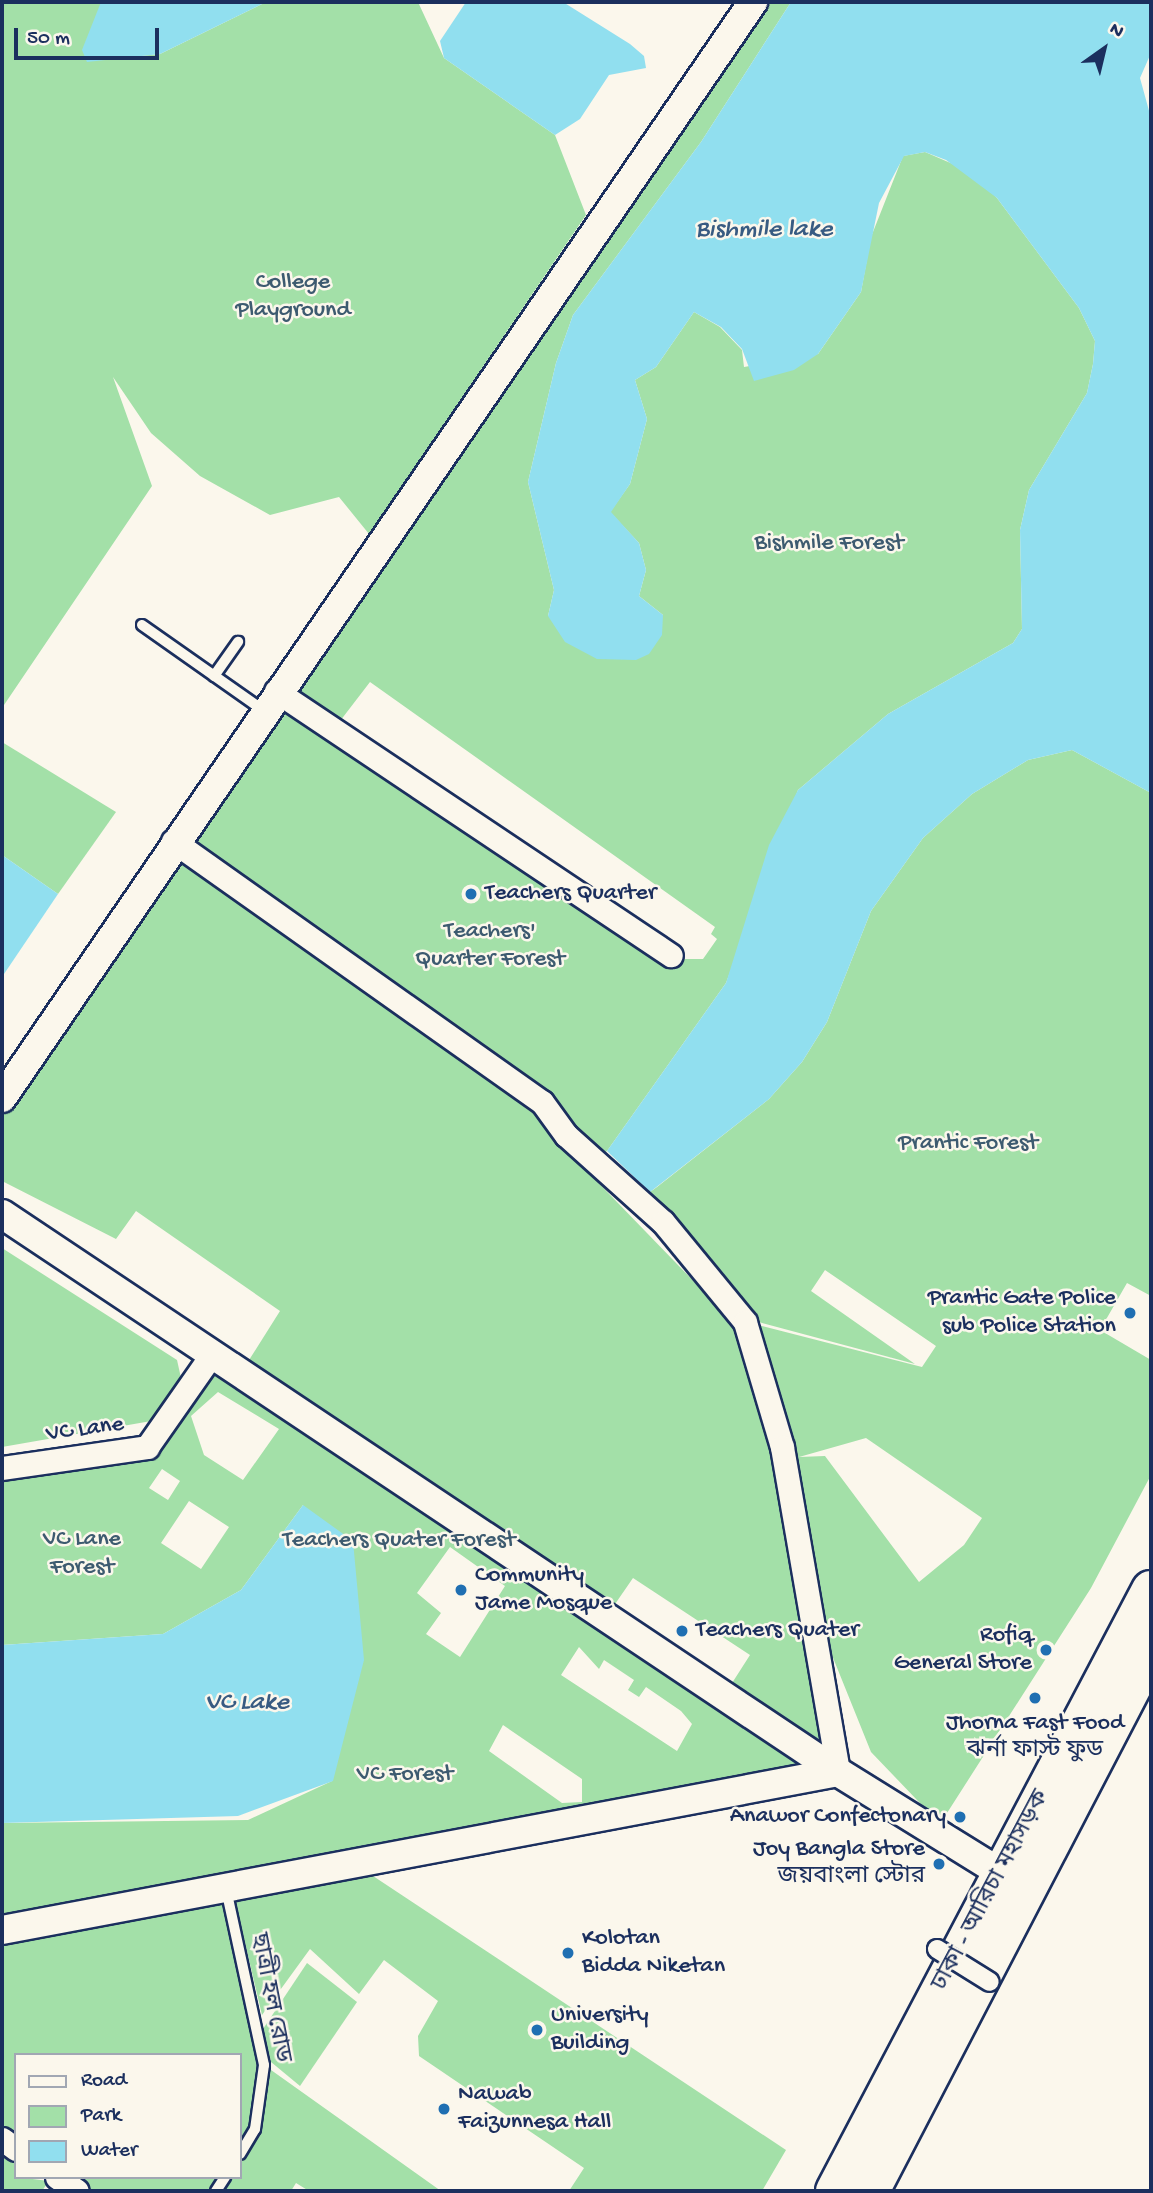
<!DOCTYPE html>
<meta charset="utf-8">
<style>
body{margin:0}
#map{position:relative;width:1153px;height:2193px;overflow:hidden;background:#fbf7ec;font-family:"Gochi Hand","Noto Sans Bengali",sans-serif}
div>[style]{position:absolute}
.green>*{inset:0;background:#a3e0a8}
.water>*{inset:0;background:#91dfef}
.roads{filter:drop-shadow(2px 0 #1b2f5e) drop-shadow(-2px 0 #1b2f5e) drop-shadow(0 2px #1b2f5e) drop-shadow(0 -2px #1b2f5e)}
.service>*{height:10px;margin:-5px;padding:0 5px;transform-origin:5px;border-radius:5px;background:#fbf7ec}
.minor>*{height:23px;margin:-11.5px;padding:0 11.5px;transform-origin:11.5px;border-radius:11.5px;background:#fbf7ec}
.tertiary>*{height:28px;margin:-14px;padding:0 14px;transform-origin:14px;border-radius:14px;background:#fbf7ec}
.trunk>*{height:38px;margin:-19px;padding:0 19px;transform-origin:19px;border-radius:19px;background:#fbf7ec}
.bridges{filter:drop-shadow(2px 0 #1b2f5e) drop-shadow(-2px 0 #1b2f5e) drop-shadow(0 2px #1b2f5e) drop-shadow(0 -2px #1b2f5e)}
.pedestrian-bridge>*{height:18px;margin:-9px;padding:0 9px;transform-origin:9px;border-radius:9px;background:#fbf7ec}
.dots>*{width:19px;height:19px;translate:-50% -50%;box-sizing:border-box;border:4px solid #fbf7ec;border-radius:50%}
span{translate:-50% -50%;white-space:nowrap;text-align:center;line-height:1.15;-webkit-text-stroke:5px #fbf7ec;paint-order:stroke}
.park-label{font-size:24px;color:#3d5b70}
.poi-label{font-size:24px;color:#1b2f5e}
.left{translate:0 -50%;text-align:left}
.right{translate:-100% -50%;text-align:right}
.street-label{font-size:24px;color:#1b2f5e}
.water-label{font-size:26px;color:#385b82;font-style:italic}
.frame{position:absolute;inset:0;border:4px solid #1b2f5e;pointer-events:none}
.legend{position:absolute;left:14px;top:2053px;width:228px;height:126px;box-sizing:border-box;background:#fbf7ec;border:2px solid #a1a7b3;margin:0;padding:9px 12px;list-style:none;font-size:21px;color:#1b2f5e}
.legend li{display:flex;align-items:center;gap:14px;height:35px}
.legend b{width:35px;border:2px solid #a1a7b3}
.north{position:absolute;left:1069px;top:14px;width:70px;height:70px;-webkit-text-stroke:5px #fbf7ec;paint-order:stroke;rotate:34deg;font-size:19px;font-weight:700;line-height:28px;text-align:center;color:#1b2f5e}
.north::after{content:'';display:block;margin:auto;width:24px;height:32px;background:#1b2f5e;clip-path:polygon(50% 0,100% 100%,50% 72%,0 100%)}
.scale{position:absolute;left:14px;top:28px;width:145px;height:32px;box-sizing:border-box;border:4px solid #1b2f5e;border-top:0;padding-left:9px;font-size:21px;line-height:24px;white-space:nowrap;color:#1b2f5e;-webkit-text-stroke:5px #fbf7ec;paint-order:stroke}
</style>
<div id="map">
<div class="green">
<div style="clip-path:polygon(2px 2px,108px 2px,87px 61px,160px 54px,266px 2px,418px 2px,444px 58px,555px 135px,586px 215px,369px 534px,339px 497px,270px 515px,200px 476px,151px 433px,113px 377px,152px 486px,2px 708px)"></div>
<div style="clip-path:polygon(753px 2px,791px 2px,701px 142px,573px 315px,556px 363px,528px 482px,554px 590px,548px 616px,663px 615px,639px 596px,646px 570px,639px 543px,610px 512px,630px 484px,647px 419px,635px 380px,656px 367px,694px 312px,720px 327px,742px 350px,744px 367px,818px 354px,861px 292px,871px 237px,903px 156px,925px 152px,969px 171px,997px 198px,1079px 308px,1095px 341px,1093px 364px,1087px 393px,1029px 490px,1020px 530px,1022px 629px,1013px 643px,888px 714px,798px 790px,726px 983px,607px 1151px,595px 1160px,175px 840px,277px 695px,669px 959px,703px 959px,717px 939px,711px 934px,715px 927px,370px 682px,337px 725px,276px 691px)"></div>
<div style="clip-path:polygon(2px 742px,116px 812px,58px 894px,2px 855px)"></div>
<div style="clip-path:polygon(evenodd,1072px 750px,1151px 793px,1151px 1296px,1127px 1283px,1100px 1330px,1151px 1360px,1151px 1475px,1091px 1588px,940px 1824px,871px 1752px,819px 1623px,750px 1323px,922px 1367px,936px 1346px,825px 1270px,811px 1291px,915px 1364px,755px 1321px,639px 1187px,650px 1192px,657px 1187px,769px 1099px,802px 1062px,827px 1022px,871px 911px,923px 838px,972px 794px,1028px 760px,1072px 750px,866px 1438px,982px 1518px,964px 1545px,919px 1582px,825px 1456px,799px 1457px,866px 1438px)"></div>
<div style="clip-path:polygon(172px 848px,526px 1089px,556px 1139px,737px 1326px,773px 1452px,828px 1761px,725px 1694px,750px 1655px,633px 1578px,613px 1607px,244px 1368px,280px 1311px,136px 1211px,116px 1239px,2px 1181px,2px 1109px)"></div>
<div style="clip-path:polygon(2px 1248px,177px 1360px,181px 1378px,157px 1420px,2px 1447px)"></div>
<div style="clip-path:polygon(evenodd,208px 1361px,717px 1701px,713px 1708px,802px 1766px,2px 1922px,2px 1823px,248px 1820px,332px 1781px,303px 1505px,241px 1590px,163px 1634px,2px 1645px,2px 1468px,147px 1447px,208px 1361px,218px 1392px,279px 1429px,243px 1480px,204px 1455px,191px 1416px,218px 1392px,208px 1361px,162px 1469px,180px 1481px,168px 1500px,149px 1488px,162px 1469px,208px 1361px,189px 1501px,229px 1527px,201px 1569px,161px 1543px,189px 1501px,208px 1361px,450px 1547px,505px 1586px,460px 1657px,426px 1634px,441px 1613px,417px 1593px,450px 1547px,208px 1361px,579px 1647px,599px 1669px,604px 1660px,634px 1680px,628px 1690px,639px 1697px,646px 1687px,681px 1711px,692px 1724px,677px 1751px,561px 1675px,579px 1647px,208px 1361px,503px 1725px,582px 1779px,582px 1802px,562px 1803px,489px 1751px,503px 1725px)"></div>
<div style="clip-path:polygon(364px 1870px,786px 2150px,762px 2191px,569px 2191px,584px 2168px,419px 2056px,418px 2036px,438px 2001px,384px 1960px,359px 1994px,310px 1949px,262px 2015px,234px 1896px)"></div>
<div style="clip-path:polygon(225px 1888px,264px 2065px,441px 2191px,309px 2191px,296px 2183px,291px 2191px,220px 2191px,229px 2177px,240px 2177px,240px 2160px,260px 2129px,240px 2154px,240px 2055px,16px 2055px,16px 2149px,2px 2139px,2px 1930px)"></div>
<div style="clip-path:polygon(307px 1963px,357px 2002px,300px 2086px,271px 2062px,263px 2029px)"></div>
<div style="clip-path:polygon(2px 2148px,16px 2158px,16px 2177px,49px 2181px,42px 2191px,2px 2189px)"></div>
<div style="clip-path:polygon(57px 2177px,225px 2177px,216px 2191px,77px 2191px)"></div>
</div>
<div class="water">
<div style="clip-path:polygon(101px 2px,266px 2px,160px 54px,87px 62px,82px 50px)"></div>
<div style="clip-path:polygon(466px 2px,563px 2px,630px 44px,644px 56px,646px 68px,609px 75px,580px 119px,555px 135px,444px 58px,440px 41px)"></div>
<div style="clip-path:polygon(791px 2px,1151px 2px,1151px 53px,1140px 78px,1151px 118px,1151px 793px,1072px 750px,1028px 760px,972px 794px,923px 838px,871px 911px,827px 1022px,802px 1062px,769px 1099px,650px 1192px,607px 1151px,726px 983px,769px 845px,798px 790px,888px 714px,1013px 643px,1022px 629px,1020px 530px,1029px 490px,1087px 393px,1093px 364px,1095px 341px,1079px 308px,997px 198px,946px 160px,925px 152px,904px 156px,879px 203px,861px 292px,818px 354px,794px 370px,754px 381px,742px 349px,721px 327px,694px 312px,656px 367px,635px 380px,647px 419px,630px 484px,611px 512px,639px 543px,646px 570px,639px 596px,663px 615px,662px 635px,649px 654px,636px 660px,597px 659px,565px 642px,548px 616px,554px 590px,528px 482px,556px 363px,573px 315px,701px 142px)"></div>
<div style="clip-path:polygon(2px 855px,58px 894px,2px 977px)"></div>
<div style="clip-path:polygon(303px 1505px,353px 1541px,364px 1660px,333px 1781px,238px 1816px,2px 1823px,2px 1645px,163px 1634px,241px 1590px)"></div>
</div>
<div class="roads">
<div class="service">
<div style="left:142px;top:625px;width:148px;rotate:35.1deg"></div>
<div style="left:214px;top:676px;width:42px;rotate:-54.8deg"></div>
<div style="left:226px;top:1889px;width:180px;rotate:77.8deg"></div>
<div style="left:264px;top:2065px;width:65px;rotate:98deg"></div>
<div style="left:255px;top:2129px;width:29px;rotate:121deg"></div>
<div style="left:216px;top:2191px;width:17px;rotate:-57deg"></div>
</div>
<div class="minor">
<div style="left:276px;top:691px;width:475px;rotate:33.8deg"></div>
<div style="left:173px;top:841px;width:452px;rotate:35.3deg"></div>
<div style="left:542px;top:1102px;width:41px;rotate:54deg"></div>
<div style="left:566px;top:1135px;width:130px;rotate:41.9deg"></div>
<div style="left:663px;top:1222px;width:129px;rotate:50.6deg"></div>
<div style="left:745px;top:1322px;width:130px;rotate:73.5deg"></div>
<div style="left:782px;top:1447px;width:330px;rotate:80.2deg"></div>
<div style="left:2px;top:1468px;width:147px;rotate:-8.2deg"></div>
<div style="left:147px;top:1447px;width:113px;rotate:-55deg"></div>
<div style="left:2px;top:2139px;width:17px;rotate:36deg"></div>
<div style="left:57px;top:2177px;width:24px;rotate:35deg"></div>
</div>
<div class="tertiary">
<div style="left:2px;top:1098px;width:1329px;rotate:-55.58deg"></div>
<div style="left:2px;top:1214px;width:1005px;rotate:33.72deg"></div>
<div style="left:2px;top:1930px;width:851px;rotate:-10.7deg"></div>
<div style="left:838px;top:1772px;width:211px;rotate:31.8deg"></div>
</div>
<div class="trunk">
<div style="left:835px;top:2191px;width:679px;rotate:-62.27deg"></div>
<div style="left:870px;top:2191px;width:610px;rotate:-62.55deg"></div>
</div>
</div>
<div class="bridges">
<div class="pedestrian-bridge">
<div style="left:937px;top:1949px;width:62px;rotate:31.9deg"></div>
</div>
</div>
<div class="dots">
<div style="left:471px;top:894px;background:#1f6fb2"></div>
<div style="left:1130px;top:1313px;background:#1f6fb2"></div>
<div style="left:461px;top:1590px;background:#1f6fb2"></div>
<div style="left:682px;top:1631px;background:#1f6fb2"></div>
<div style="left:1046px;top:1650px;background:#1f6fb2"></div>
<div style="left:1035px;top:1698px;background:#1f6fb2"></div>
<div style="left:960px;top:1817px;background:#1f6fb2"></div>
<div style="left:939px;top:1864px;background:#1f6fb2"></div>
<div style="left:568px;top:1953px;background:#1f6fb2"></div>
<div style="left:537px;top:2030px;background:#1f6fb2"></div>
<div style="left:444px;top:2109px;background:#1f6fb2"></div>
</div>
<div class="park-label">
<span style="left:293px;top:297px">College<br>Playground</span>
<span style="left:829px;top:544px">Bishmile Forest</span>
<span style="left:490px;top:946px">Teachers'<br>Quarter Forest</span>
<span style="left:968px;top:1144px">Prantic Forest</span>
<span style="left:82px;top:1554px">VC Lane<br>Forest</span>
<span style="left:399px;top:1541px">Teachers Quater Forest</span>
<span style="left:405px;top:1775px">VC Forest</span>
</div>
<div class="poi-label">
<span class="left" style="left:485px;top:894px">Teachers Quarter</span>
<span class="right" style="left:1116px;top:1313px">Prantic Gate Police<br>sub Police Station</span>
<span class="left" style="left:475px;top:1590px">Community<br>Jame Mosque</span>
<span class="left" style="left:696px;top:1631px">Teachers Quater</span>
<span class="right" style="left:1032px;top:1650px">Rofiq<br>General Store</span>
<span style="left:1035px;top:1738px">Jhorna Fast Food<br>ঝর্না ফাস্ট ফুড</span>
<span class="right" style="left:946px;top:1817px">Anawor Confectonary</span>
<span class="right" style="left:925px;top:1864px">Joy Bangla Store<br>জয়বাংলা স্টোর</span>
<span class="left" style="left:582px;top:1953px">Kolotan<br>Bidda Niketan</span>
<span class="left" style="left:551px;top:2030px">University<br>Building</span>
<span class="left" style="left:458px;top:2109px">Nawab<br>Faizunnesa Hall</span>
</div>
<div class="street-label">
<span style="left:85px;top:1430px;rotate:-8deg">VC Lane</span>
<span style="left:992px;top:1891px;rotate:-62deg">ঢাকা - আরিচা মহাসড়ক</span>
<span style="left:269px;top:1998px;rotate:79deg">ছাত্রী হল রোড</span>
</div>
<div class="water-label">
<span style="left:764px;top:231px">Bishmile lake</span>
<span style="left:247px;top:1704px">VC Lake</span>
</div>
<div class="frame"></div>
<ul class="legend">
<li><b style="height:9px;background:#fbf7ec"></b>Road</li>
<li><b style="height:19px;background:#a3e0a8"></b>Park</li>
<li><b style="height:19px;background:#91dfef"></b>Water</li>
</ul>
<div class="north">N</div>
<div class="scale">50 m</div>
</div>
